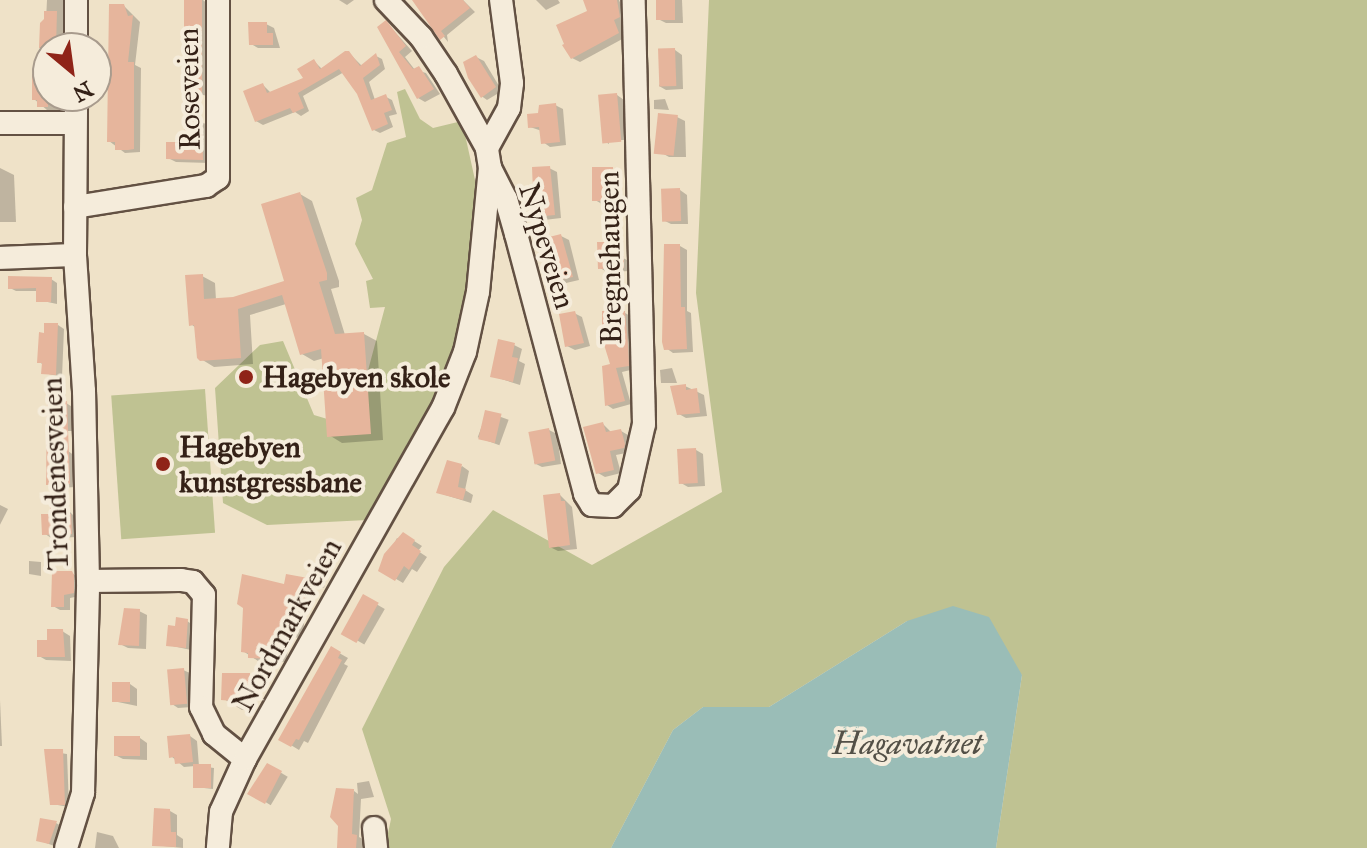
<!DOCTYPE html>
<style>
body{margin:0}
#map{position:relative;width:1367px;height:848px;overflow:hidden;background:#efe2c8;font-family:"IM FELL Great Primer",serif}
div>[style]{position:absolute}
.green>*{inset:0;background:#bfc292;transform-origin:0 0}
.water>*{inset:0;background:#9abdb7}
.shadow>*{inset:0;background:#0003;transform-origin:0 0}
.building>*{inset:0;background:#e6b59c;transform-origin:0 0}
.roads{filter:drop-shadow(2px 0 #635143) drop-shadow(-2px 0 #635143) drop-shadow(0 2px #635143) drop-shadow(0 -2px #635143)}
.minor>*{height:22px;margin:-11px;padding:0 11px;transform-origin:11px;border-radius:11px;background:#f5ecdb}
.dots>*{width:22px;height:22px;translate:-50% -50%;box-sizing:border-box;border:4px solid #f5ecdb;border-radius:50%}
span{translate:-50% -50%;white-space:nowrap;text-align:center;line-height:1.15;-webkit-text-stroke:8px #f5ecdb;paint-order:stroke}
.street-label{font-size:30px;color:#342117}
.poi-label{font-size:30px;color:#342117;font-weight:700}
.left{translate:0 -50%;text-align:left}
.water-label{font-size:32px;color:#535047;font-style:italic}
.north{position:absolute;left:32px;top:32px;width:80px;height:80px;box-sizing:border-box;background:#f5ecdb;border:2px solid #a89b8d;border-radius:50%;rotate:151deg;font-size:22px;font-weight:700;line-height:32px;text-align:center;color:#342117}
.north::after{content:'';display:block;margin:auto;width:28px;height:36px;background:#8f2418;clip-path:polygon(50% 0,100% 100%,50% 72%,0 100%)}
</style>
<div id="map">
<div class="green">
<div style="clip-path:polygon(709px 0,1367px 0,1367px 848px,996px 848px,1022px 675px,907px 621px,769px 707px,703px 707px,673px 730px,611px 848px,385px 848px,391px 819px,362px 729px,444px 567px,493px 510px,592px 565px,722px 492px,696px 293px)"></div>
<div style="clip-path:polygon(405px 89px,420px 119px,433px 128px,462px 121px,475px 180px,479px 262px,441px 394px,367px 520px,267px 525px,223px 503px,215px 388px,260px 345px,283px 341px,314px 415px,344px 424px,359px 404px,385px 307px,370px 308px,366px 281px,373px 279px,355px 244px,362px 220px,356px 198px,372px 190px,387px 143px,406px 137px,397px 92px)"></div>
<div style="left:205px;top:389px;width:144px;height:94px;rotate:86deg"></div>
</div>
<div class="water">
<div style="clip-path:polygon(953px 606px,989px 617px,1022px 675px,996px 848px,611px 848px,673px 730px,703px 707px,769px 707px,907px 621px)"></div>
</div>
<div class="shadow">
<div style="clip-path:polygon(47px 0,65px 0,65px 48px,48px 48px,48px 96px,62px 96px,63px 110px,47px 110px,34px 99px,40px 76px,41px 24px,46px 20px)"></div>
<div style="clip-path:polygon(186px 0,203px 0,209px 5px,208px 96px,188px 92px)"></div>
<div style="clip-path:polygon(339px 0,354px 0,347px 5px)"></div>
<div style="clip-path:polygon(414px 0,463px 0,475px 12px,447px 35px,448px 42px)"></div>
<div style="clip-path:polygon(536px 0,558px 0,560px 3px,546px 10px)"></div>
<div style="clip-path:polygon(591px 0,619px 0,627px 19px,621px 30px,626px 37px,580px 62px,572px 58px)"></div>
<div style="clip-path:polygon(658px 0,682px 0,683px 23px,666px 23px,658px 19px)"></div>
<div style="clip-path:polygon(124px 6px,140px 22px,135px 65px,141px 68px,140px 152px,125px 153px,109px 141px)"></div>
<div style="clip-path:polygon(386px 22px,412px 51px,405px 57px,415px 70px,426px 73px,440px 94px,425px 102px,418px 98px)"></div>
<div style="clip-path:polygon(266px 24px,274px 28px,280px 48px,258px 48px,251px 44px)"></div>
<div style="clip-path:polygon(675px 50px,682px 55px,683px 89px,666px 90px,659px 86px)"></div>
<div style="clip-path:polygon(349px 53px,362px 66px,376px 56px,382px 59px,385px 69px,369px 82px,375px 100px,386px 97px,392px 100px,397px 114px,389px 116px,393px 127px,380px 133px,374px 130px,359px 93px,344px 72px,303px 96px,309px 111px,301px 116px,295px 112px,263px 125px,256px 121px,263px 85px,271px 93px,305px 79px,314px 61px,323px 70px)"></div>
<div style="clip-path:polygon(476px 57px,484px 61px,502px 91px,487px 100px,480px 95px)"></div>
<div style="clip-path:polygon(617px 95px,624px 100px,627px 140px,609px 140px,609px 144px,604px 141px)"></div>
<div style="clip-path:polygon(665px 99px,669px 110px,654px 109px,654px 100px)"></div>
<div style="clip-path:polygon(555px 105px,563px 109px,566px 145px,550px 147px,543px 142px,542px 131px,530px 127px,540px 114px)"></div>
<div style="clip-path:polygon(677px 117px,685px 121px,686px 157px,669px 157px,662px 153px)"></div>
<div style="clip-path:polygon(202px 122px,209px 126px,210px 163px,176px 162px,168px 158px,187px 144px)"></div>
<div style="clip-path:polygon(0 168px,14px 175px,16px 222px,0 222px)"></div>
<div style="clip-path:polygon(549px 168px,557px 172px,561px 218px,544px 220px,536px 215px)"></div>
<div style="clip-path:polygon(612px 169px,620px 173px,620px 203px,602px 204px,595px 200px)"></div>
<div style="clip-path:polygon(680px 190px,687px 195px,688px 224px,671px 224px,663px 220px)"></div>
<div style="clip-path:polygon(300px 194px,312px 201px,339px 281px,339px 287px,331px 289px,345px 335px,364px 334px,377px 341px,383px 440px,342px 443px,329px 435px,324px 358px,314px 361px,302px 354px,286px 304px,250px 315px,253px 364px,214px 367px,201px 359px,196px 328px,191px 324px,202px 276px,215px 283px,216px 300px,233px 299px,287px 282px)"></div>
<div style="clip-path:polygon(561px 236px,569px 240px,579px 280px,566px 283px,558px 279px)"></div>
<div style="clip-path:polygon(615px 244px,623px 249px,623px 258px,631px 262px,631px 271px,607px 272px,600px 268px)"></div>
<div style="clip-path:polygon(680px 246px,687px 250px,687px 311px,691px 313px,693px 352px,673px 353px,666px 348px)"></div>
<div style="clip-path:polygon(51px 279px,57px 283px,57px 304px,38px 300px,38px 291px,16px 291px,10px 288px)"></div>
<div style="clip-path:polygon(574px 313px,582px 317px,590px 346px,575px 350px,567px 346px)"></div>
<div style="clip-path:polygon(625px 313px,632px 317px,635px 369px,622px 372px,631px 404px,613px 409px,607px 405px)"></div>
<div style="clip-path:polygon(58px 325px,64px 329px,62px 377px,44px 373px,44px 365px,39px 362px,46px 335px)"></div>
<div style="clip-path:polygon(514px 345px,522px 349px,519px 361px,525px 364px,520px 385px,492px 376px)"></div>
<div style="clip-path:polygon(672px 368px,677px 383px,661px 383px,660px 370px)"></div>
<div style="clip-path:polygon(685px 386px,704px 395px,707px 416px,686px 418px,679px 414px)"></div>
<div style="clip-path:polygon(66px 403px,74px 408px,74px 431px,57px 431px)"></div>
<div style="left:487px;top:412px;width:23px;height:27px;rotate:20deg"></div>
<div style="clip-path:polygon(603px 424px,612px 433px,621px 431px,628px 435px,631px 452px,616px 455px,621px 473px,605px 477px,598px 473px)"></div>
<div style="clip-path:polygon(549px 430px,557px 434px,561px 464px,542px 467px,534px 463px)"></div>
<div style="clip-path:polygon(696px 450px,703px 454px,705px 486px,688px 487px,681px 483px)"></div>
<div style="clip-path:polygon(68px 451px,75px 456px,77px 487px,55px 488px,48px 484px)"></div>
<div style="clip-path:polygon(462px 466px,469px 471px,465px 490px,473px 495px,471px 503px,439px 493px)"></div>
<div style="clip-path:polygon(560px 495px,572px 507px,577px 549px,558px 551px,550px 547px)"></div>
<div style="left:0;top:505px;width:9px;height:31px;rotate:27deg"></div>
<div style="clip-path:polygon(67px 509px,78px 520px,79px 537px,51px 538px,44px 533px,52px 516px)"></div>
<div style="clip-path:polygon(403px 534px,422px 546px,418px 551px,427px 557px,417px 572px,412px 569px,403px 583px,381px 570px,397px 538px,400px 540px)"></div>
<div style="clip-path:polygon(29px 561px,41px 562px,41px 576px,29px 574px)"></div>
<div style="clip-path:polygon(71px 573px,78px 577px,80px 596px,70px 598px,70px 610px,60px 610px,53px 606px)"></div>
<div style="clip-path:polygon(314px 575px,326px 580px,324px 588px,314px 585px,309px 612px,305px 611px,303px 638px,288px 637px,287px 662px,258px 661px,243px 651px,286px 587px,307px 580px,312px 582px)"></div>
<div style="left:364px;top:597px;width:24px;height:41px;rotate:30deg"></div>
<div style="clip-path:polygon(139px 611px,147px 615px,146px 649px,128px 648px,120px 644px)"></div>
<div style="clip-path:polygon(187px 621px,193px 625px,191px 650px,168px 645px,177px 628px)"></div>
<div style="clip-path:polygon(62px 631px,70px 636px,71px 661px,46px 660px,39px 656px)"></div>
<div style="clip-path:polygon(332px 649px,348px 658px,344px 664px,348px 666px,308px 743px,304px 741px,299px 750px,281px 739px)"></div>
<div style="clip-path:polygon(183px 670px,190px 673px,192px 707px,178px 708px,172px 704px)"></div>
<div style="clip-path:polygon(250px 675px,257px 680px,256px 710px,242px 710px,224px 699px)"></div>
<div style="clip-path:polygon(130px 684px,137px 689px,137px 706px,113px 701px)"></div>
<div style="clip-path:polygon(0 700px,2px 746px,0 746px)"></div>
<div style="clip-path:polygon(190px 736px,197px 741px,199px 766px,214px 768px,213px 789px,195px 787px,195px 766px,184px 767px,171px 756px)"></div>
<div style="clip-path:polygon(140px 738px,147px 743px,147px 760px,123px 759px,115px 755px)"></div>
<div style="clip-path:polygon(46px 751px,67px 754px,69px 807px,52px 804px)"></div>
<div style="left:268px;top:765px;width:23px;height:33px;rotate:31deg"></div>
<div style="clip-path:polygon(369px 781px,374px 797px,361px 799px,359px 837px,366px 841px,365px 848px,339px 848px,354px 791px,358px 794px,357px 783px)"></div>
<div style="clip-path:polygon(170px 811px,177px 815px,177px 835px,183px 839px,183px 848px,154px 845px)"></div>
<div style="clip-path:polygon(56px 823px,63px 827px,57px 847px,38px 840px)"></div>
<div style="clip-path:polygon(97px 832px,113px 836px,119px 848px,95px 848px)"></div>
</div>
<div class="building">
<div style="left:184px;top:0;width:18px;height:93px"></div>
<div style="clip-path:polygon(412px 0,463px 0,470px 8px,441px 31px,445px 36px,440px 40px)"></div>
<div style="clip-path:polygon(583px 0,617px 0,620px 17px,614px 20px,619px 33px,571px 59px,562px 45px,564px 44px,556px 25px,587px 11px)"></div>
<div style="left:656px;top:0;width:19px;height:20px"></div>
<div style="clip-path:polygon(109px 4px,124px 4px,128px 16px,133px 15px,128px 62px,134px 62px,134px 149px,128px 150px,115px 150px,115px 142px,107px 142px)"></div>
<div style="clip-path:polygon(44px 11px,57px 11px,56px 48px,39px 48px,40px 23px,44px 19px)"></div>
<div style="clip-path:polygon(386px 20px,406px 46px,399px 52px,413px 69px,419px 66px,434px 89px,417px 99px,377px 27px)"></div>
<div style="clip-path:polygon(248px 22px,267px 22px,267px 33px,273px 33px,273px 45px,249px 45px)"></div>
<div style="left:675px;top:48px;width:38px;height:17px;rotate:88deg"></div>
<div style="clip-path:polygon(345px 51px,349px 51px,360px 66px,376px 53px,380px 65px,363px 78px,371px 100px,386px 94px,392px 110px,384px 113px,388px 124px,372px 131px,357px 94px,339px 69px,298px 93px,304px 108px,293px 113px,290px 108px,255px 122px,243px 91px,263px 83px,267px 93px,303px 78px,297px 69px,314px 59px,320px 69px)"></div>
<div style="clip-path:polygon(476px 55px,496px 87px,481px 98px,468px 78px,463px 62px)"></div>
<div style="clip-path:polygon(32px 74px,48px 74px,48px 107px,37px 107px,37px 100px,32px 100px)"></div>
<div style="left:617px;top:93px;width:49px;height:19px;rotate:85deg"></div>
<div style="clip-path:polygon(556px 103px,560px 142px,541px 144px,539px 127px,528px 128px,527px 114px,538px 113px,539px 105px)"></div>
<div style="left:658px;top:113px;width:20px;height:41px;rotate:6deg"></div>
<div style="clip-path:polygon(184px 120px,202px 120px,203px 160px,166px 159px,166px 142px,185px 142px)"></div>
<div style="clip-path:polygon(550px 166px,555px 215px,534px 217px,532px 167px)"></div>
<div style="left:592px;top:167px;width:21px;height:34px"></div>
<div style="left:680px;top:188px;width:33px;height:19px;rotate:88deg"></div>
<div style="clip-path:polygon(300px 192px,327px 273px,327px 280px,319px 282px,335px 334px,364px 332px,371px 434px,327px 437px,321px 349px,300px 355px,282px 295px,238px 309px,241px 358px,200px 361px,197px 358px,194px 325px,189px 326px,185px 275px,203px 274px,204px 299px,233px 297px,284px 281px,261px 204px)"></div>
<div style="clip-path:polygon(561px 234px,573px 277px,557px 280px,548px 243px,549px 237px)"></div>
<div style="clip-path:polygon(597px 242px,616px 242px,616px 256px,624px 256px,624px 268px,598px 269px)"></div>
<div style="clip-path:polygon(664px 244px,680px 244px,681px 307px,685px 307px,687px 349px,664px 350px,662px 342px)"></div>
<div style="clip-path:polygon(8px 276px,52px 277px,51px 302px,36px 302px,36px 288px,8px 289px)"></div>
<div style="clip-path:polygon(575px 311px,584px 343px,565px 347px,559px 314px)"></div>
<div style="clip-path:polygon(602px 311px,625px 311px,628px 345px,629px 366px,616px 368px,625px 401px,605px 406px,602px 366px,610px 364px,602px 338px)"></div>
<div style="clip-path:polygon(44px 323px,58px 323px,56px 375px,41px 374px,42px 363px,37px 363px,39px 332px,44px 333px)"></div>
<div style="clip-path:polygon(498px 339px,515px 343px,512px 357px,518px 358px,513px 382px,490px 377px)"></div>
<div style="clip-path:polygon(686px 384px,686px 390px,697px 388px,700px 413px,677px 415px,670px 386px)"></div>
<div style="clip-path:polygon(67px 401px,70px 484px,46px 485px,47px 402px)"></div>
<div style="left:485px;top:410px;width:17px;height:30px;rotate:13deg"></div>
<div style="clip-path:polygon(603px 422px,606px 432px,621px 429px,625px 444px,624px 448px,610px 451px,614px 470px,596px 474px,583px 427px)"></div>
<div style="left:549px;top:428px;width:33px;height:21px;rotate:79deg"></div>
<div style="left:696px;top:448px;width:35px;height:19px;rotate:87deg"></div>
<div style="clip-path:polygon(447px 460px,462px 464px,458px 487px,466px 489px,463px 500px,436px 493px)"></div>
<div style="clip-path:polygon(560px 493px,561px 501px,565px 501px,570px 545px,549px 548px,543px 495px)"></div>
<div style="clip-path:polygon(50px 507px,67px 507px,67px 514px,71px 514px,72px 534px,42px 535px,41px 514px,50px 514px)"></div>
<div style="clip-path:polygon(403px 532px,415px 540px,412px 545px,421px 551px,409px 570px,404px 566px,395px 581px,378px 571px,384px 554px)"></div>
<div style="clip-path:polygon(52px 571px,72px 571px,74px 575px,74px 593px,64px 595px,64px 607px,51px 607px)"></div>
<div style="clip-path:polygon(242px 574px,284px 584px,286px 574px,308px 578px,303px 609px,298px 608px,296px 635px,281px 634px,280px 659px,248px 658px,248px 653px,241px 652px,243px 608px,237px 604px)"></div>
<div style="left:363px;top:594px;width:18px;height:46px;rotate:29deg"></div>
<div style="clip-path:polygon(124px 608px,140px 609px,139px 646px,118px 645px)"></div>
<div style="clip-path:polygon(176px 617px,188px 619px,186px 648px,166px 646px,168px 625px,175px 626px)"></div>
<div style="clip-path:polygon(47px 629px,63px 629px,65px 657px,37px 657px,37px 640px,47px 640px)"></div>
<div style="clip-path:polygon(331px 646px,341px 652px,338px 658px,342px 660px,299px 740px,296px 739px,291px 747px,278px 740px)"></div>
<div style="left:184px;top:668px;width:36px;height:17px;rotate:85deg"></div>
<div style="clip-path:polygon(222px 673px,250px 673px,249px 707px,233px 706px,233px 701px,221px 700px)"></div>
<div style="left:112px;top:682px;width:18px;height:20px"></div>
<div style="clip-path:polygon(190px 734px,193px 762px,175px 764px,174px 757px,169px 758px,167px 736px)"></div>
<div style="left:114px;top:736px;width:26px;height:20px"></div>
<div style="clip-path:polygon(44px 749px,63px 749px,65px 805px,50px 805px)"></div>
<div style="clip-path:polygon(267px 763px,282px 771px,265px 804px,247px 794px)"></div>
<div style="left:193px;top:764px;width:18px;height:24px"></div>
<div style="clip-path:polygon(336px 788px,354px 789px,352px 834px,357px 835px,356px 848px,337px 848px,338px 826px,330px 817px)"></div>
<div style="clip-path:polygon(154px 808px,170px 809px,171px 832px,176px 832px,176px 847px,152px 846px)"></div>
<div style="clip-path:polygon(40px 818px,57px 821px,49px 844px,36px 841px)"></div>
</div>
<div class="roads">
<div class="minor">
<div style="left:76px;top:48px;width:48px;rotate:-90deg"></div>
<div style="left:0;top:123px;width:75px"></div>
<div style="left:487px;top:148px;width:46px;rotate:-61.2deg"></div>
<div style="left:509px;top:108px;width:25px;rotate:-83deg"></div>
<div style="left:512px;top:83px;width:84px;rotate:-97.5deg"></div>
<div style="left:490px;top:168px;width:35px;rotate:63deg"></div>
<div style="left:506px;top:199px;width:36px;rotate:74deg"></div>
<div style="left:516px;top:234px;width:269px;rotate:75.1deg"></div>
<div style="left:585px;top:494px;width:13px;rotate:58deg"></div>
<div style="left:592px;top:505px;width:21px;rotate:3deg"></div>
<div style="left:613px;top:506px;width:23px;rotate:-45deg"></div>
<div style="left:629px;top:490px;width:68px;rotate:-77.2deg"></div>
<div style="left:644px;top:424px;width:424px;rotate:-91.4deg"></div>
<div style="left:75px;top:207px;width:133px;rotate:-9.1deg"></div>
<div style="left:206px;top:186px;width:14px;rotate:-34deg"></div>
<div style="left:218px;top:178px;width:178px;rotate:-90deg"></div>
<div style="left:0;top:258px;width:75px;rotate:-2.3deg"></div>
<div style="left:88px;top:581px;width:93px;rotate:-0.6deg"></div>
<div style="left:181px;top:580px;width:12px;rotate:9deg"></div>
<div style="left:193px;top:582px;width:17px;rotate:50deg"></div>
<div style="left:204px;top:595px;width:112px;rotate:91.5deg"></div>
<div style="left:201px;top:707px;width:30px;rotate:64deg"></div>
<div style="left:214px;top:734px;width:40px;rotate:39deg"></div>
<div style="left:245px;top:759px;width:58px;rotate:114.4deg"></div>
<div style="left:221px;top:812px;width:36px;rotate:95deg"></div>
<div style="left:245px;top:759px;width:403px;rotate:-60.6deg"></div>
<div style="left:443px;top:408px;width:60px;rotate:-68.6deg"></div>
<div style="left:465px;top:352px;width:61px;rotate:-77.8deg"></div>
<div style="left:478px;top:292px;width:125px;rotate:-84.5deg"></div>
<div style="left:490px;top:168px;width:20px;rotate:-99deg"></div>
<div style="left:487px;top:148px;width:85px;rotate:-119deg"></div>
<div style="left:446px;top:74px;width:45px;rotate:-124deg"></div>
<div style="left:421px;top:37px;width:51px;rotate:-133.4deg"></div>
<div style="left:374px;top:828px;width:20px;rotate:84deg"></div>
<div style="left:66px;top:848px;width:58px;rotate:-72.8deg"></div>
<div style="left:83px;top:793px;width:212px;rotate:-88.6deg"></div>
<div style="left:88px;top:581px;width:190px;rotate:-91.2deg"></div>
<div style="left:84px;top:391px;width:136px;rotate:-93.8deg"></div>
<div style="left:75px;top:255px;width:159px;rotate:-89.6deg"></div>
</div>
</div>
<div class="dots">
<div style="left:246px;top:377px;background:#8f2418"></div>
<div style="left:163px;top:464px;background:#8f2418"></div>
</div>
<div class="street-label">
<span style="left:189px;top:89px;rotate:-91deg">Roseveien</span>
<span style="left:547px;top:246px;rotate:73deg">Nypeveien</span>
<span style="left:610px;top:258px;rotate:-91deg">Bregnehaugen</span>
<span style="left:55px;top:474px;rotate:-92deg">Trondenesveien</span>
<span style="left:287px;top:625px;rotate:-61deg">Nordmarkveien</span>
</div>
<div class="poi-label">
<span class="left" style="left:262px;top:377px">Hagebyen skole</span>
<span class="left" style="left:179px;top:464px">Hagebyen<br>kunstgressbane</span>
</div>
<div class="water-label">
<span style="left:907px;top:744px">Hagavatnet</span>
</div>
<div class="north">N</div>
</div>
